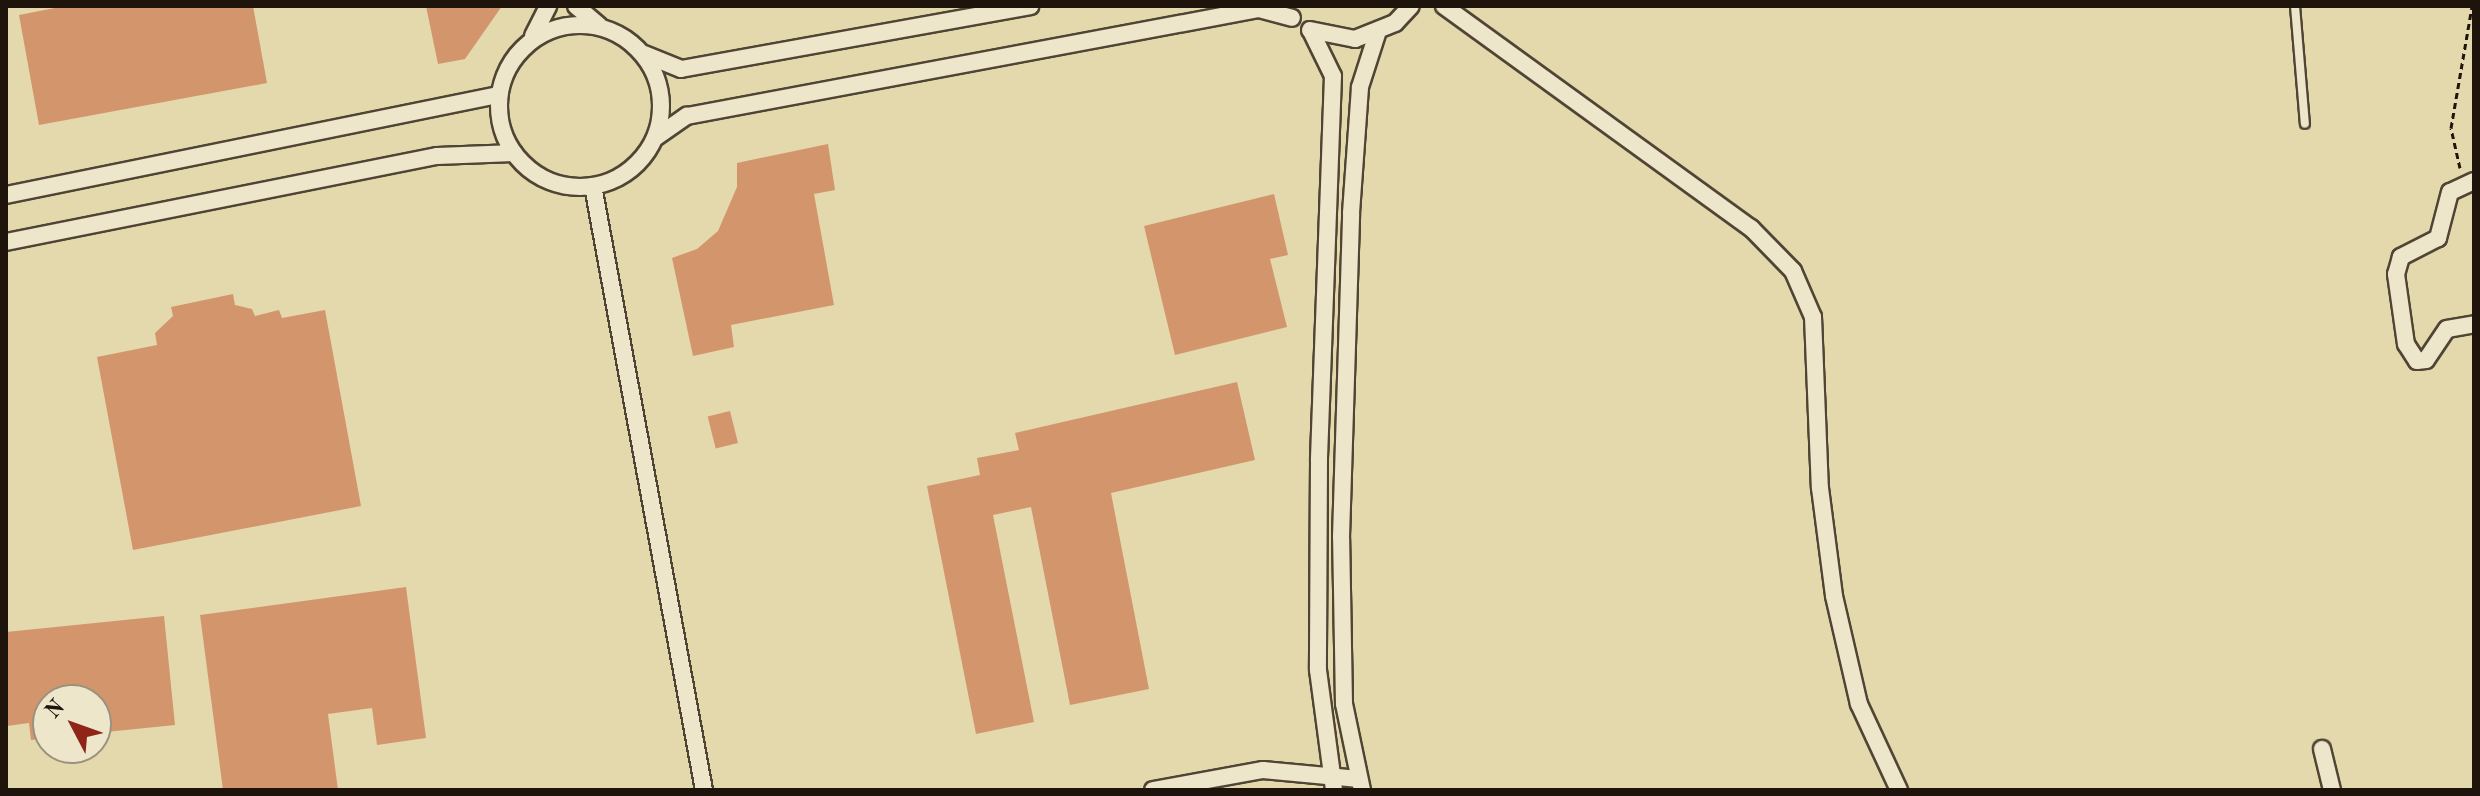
<!DOCTYPE html>
<style>
body{margin:0}
#map{position:relative;width:2480px;height:796px;overflow:hidden;background:#e4d8ad;font-family:"Old Standard TT",serif}
div>[style]{position:absolute}
.building>*{inset:0;background:#d3966c;transform-origin:0 0}
.path>*{height:3px;margin-top:-1.5px;transform-origin:0;background:repeating-linear-gradient(90deg,#1f140c 0 6px,transparent 0 10px)}
.roads{filter:drop-shadow(2px 0 #504534) drop-shadow(-2px 0 #504534) drop-shadow(0 2px #504534) drop-shadow(0 -2px #504534)}
.lane>*{height:8px;margin:-4px;padding:0 4px;transform-origin:4px;border-radius:4px;background:#ede6ca}
.street>*{height:16px;margin:-8px;padding:0 8px;transform-origin:8px;border-radius:8px;background:#ede6ca}
.street>.ring{margin:-8px;padding:0;box-sizing:content-box;background:none;border:16px solid #ede6ca;border-radius:50%}
span{translate:-50% -50%;white-space:nowrap;text-align:center;line-height:1.15;-webkit-text-stroke:6px #ede6ca;paint-order:stroke}
.frame{position:absolute;inset:0;border:8px solid #1f140c;pointer-events:none}
.north{position:absolute;left:32px;top:684px;width:80px;height:80px;box-sizing:border-box;background:#ede6ca;border:2px solid #9b927e;border-radius:50%;rotate:311deg;font-size:22px;font-weight:700;line-height:32px;text-align:center;color:#1f140c}
.north::after{content:'';display:block;margin:auto;width:28px;height:36px;background:#8f2418;clip-path:polygon(50% 0,100% 100%,50% 72%,0 100%)}
</style>
<div id="map">
<div class="building">
<div style="clip-path:polygon(65px 6px,253px 6px,267px 83px,39px 125px,19px 15px)"></div>
<div style="clip-path:polygon(426px 6px,502px 6px,465px 59px,438px 64px)"></div>
<div style="clip-path:polygon(828px 144px,835px 190px,814px 194px,834px 305px,731px 325px,734px 347px,693px 356px,672px 258px,697px 249px,718px 231px,737px 187px,737px 163px)"></div>
<div style="clip-path:polygon(1274px 194px,1288px 255px,1270px 259px,1287px 327px,1175px 355px,1144px 226px)"></div>
<div style="clip-path:polygon(233px 294px,235px 305px,252px 309px,255px 316px,279px 310px,282px 318px,325px 310px,361px 506px,133px 550px,97px 357px,157px 345px,155px 333px,173px 316px,171px 307px)"></div>
<div style="clip-path:polygon(1237px 382px,1255px 460px,1111px 493px,1149px 689px,1070px 705px,1031px 507px,993px 515px,1034px 722px,976px 734px,927px 486px,980px 475px,977px 458px,1019px 450px,1015px 433px)"></div>
<div style="left:730px;top:411px;width:33px;height:23px;rotate:76deg"></div>
<div style="clip-path:polygon(406px 587px,426px 738px,377px 745px,372px 708px,328px 714px,338px 790px,223px 790px,200px 615px)"></div>
<div style="clip-path:polygon(164px 616px,175px 725px,96px 733px,96px 700px,48px 700px,48px 738px,31px 740px,29px 723px,7px 726px,6px 632px)"></div>
</div>
<div class="path">
<div style="left:2460px;top:168px;width:41px;rotate:-102.7deg"></div>
<div style="left:2451px;top:128px;width:124px;rotate:-80.2deg"></div>
</div>
<div class="roads">
<div class="lane">
<div style="left:2295px;top:6px;width:118px;rotate:85.2deg"></div>
</div>
<div class="street">
<div style="left:576px;top:6px;width:30px;rotate:40deg"></div>
<div style="left:1444px;top:6px;width:379px;rotate:35.9deg"></div>
<div style="left:1751px;top:228px;width:60px;rotate:45.7deg"></div>
<div style="left:1793px;top:271px;width:50px;rotate:66.5deg"></div>
<div style="left:1813px;top:317px;width:171px;rotate:87.7deg"></div>
<div style="left:1820px;top:488px;width:109px;rotate:82.6deg"></div>
<div style="left:1834px;top:596px;width:111px;rotate:77deg"></div>
<div style="left:1859px;top:704px;width:95px;rotate:65.1deg"></div>
<div class="ring" style="left:499px;top:25px;width:146px;height:146px"></div>
<div style="left:1310px;top:30px;width:46px;rotate:11.3deg"></div>
<div style="left:1355px;top:39px;width:43px;rotate:-21.8deg"></div>
<div style="left:1395px;top:23px;width:23px;rotate:-47deg"></div>
<div style="left:1311px;top:31px;width:50px;rotate:63.9deg"></div>
<div style="left:1333px;top:76px;width:385px;rotate:92.1deg"></div>
<div style="left:1319px;top:461px;width:209px;rotate:90.3deg"></div>
<div style="left:1318px;top:670px;width:121px;rotate:82.4deg"></div>
<div style="left:533px;top:36px;width:34px;rotate:-63deg"></div>
<div style="left:644px;top:54px;width:40px;rotate:22deg"></div>
<div style="left:681px;top:69px;width:355px;rotate:-10.2deg"></div>
<div style="left:655px;top:138px;width:39px;rotate:-35deg"></div>
<div style="left:687px;top:116px;width:582px;rotate:-10.6deg"></div>
<div style="left:1259px;top:9px;width:34px;rotate:15deg"></div>
<div style="left:2474px;top:181px;width:26px;rotate:155deg"></div>
<div style="left:2450px;top:192px;width:48px;rotate:104.6deg"></div>
<div style="left:2438px;top:238px;width:42px;rotate:152.8deg"></div>
<div style="left:2401px;top:257px;width:18px;rotate:106deg"></div>
<div style="left:2396px;top:274px;width:71px;rotate:81.9deg"></div>
<div style="left:2406px;top:344px;width:20px;rotate:57deg"></div>
<div style="left:2417px;top:361px;width:9px;rotate:-6deg"></div>
<div style="left:2426px;top:360px;width:37px;rotate:-56deg"></div>
<div style="left:2447px;top:329px;width:27px;rotate:-10deg"></div>
<div style="left:593px;top:186px;width:614px;rotate:79.59deg"></div>
<div style="left:6px;top:195px;width:502px;rotate:-11.49deg"></div>
<div style="left:6px;top:242px;width:439px;rotate:-11.3deg"></div>
<div style="left:437px;top:156px;width:77px;rotate:-2.2deg"></div>
<div style="left:2322px;top:749px;width:42px;rotate:76.3deg"></div>
<div style="left:1153px;top:790px;width:112px;rotate:-10.3deg"></div>
<div style="left:1263px;top:770px;width:96px;rotate:5.4deg"></div>
<div style="left:1362px;top:790px;width:88px;rotate:-101.8deg"></div>
<div style="left:1344px;top:704px;width:167px;rotate:-91deg"></div>
<div style="left:1341px;top:537px;width:324px;rotate:-88.2deg"></div>
<div style="left:1351px;top:213px;width:126px;rotate:-85.9deg"></div>
<div style="left:1360px;top:87px;width:56px;rotate:-72.2deg"></div>
</div>
</div>
<div class="frame"></div>
<div class="north">N</div>
</div>
